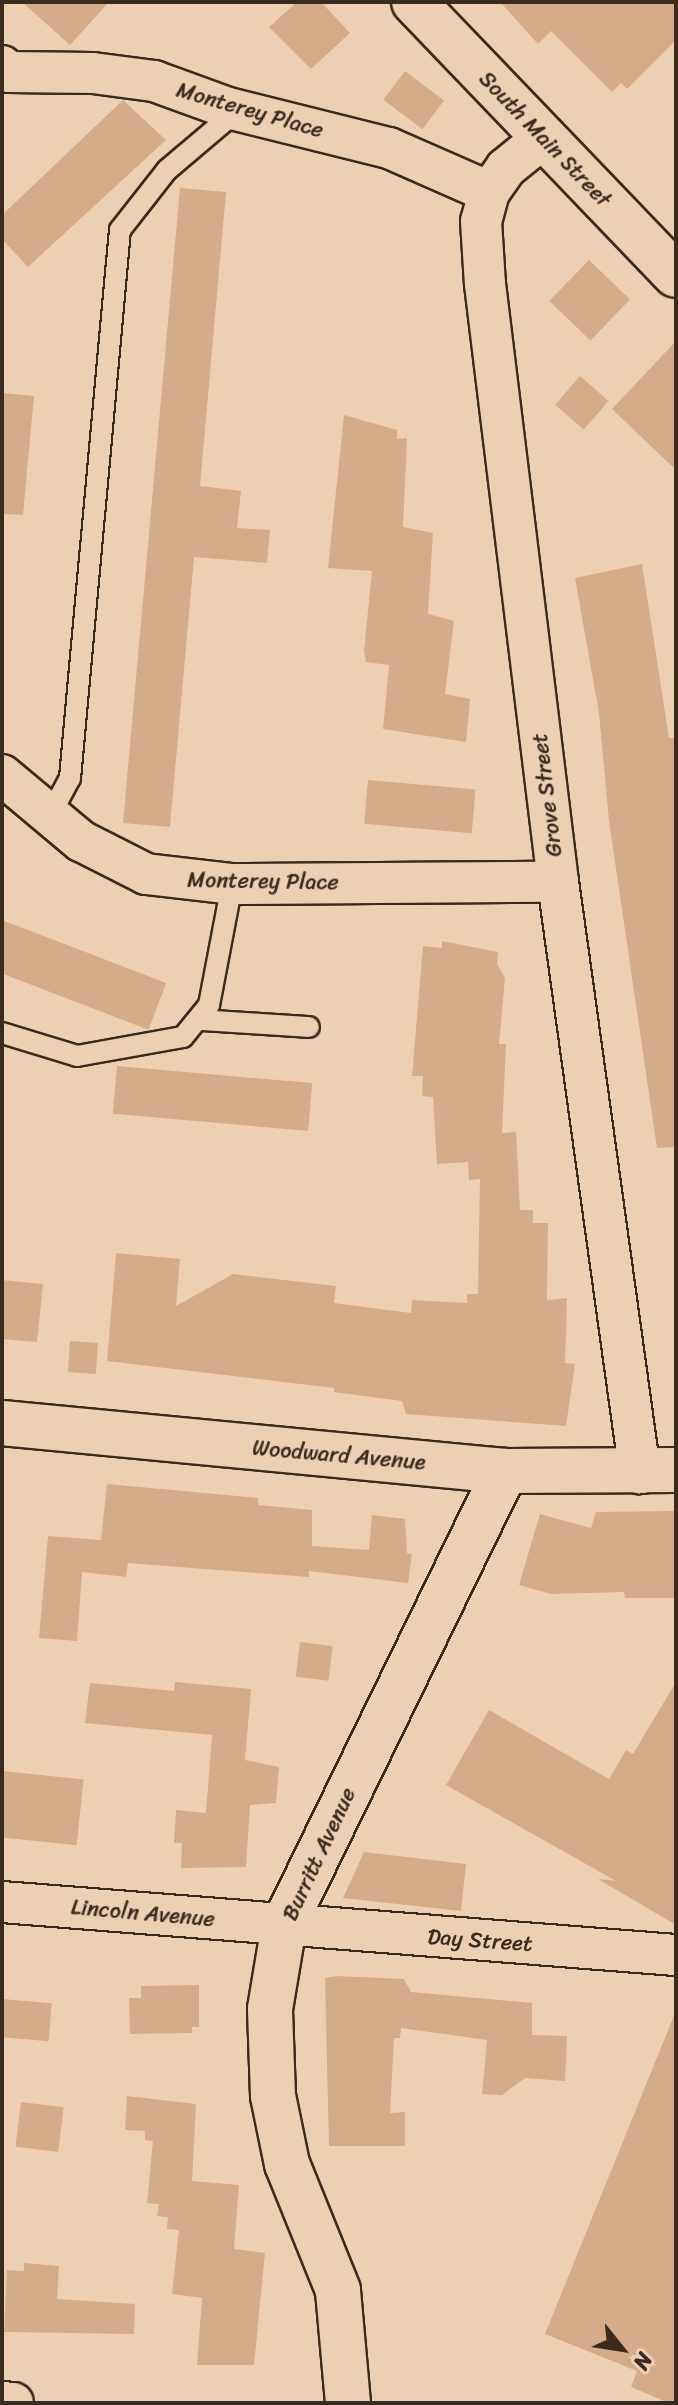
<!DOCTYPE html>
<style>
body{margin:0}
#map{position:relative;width:678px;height:2405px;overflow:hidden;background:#edd0b4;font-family:Sriracha,sans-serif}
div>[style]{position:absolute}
.building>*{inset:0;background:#d5ac89;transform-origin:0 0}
.roads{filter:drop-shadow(2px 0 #3b2a1e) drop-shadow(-2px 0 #3b2a1e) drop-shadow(0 2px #3b2a1e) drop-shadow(0 -2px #3b2a1e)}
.lane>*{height:20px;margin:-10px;padding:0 10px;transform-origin:10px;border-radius:10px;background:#edd0b4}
.street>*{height:40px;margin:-20px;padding:0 20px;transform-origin:20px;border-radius:20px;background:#edd0b4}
.secondary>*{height:44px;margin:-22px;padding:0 22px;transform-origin:22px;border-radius:22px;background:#edd0b4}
span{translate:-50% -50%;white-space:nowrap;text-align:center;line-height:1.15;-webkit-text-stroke:6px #edd0b4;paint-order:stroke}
.street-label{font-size:22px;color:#3b2a1e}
.frame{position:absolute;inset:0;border:4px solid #3b2a1e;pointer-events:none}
.north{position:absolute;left:582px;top:2309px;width:80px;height:80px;-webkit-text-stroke:6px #edd0b4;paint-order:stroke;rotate:120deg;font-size:22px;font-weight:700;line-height:32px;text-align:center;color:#3b2a1e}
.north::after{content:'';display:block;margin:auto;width:28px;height:36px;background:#3b2a1e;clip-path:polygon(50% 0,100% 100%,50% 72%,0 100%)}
</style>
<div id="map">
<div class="building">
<div style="clip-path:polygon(22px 2px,109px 2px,70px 45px)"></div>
<div style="clip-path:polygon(297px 2px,321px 2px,350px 33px,311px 69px,269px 27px)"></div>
<div style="clip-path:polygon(500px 2px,676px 2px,676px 40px,627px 89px,621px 83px,612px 92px,551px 31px,538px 44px)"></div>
<div style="left:405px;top:71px;width:49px;height:36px;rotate:37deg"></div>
<div style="clip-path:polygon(123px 100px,166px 140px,28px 267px,2px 239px,2px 215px)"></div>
<div style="clip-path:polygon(180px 188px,226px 192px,200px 486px,241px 491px,237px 528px,270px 530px,267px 563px,194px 557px,170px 827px,123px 823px)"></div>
<div style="left:589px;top:260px;width:57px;height:57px;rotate:44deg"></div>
<div style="clip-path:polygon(676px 341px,676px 470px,612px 409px)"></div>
<div style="left:580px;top:376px;width:38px;height:38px;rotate:41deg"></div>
<div style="clip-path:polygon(2px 393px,34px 396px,23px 515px,2px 514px)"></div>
<div style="clip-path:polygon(344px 415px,397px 430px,397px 439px,407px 438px,403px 527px,433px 533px,428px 614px,454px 621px,445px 694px,470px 699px,466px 742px,383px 729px,389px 665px,366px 662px,364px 651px,372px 571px,328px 568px)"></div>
<div style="clip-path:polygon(642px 564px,669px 738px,676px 738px,676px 1147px,657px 1148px,609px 821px,599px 713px,575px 578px)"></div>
<div style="left:368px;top:780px;width:108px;height:44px;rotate:5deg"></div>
<div style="left:2px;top:920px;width:176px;height:50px;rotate:21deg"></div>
<div style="clip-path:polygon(442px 941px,498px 952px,497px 964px,505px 978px,499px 1044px,506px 1044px,502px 1133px,516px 1132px,520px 1210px,533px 1210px,533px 1223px,548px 1223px,547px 1300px,567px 1298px,565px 1363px,575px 1364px,566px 1426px,406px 1414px,402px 1401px,334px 1392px,334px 1388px,107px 1361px,116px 1253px,180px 1259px,176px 1306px,233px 1274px,336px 1286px,334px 1303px,411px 1313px,412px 1300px,467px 1303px,467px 1294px,478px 1294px,480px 1179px,469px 1180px,468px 1162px,437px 1164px,433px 1097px,422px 1096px,423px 1076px,412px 1076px,423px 946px,442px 948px)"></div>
<div style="left:117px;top:1066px;width:196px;height:48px;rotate:5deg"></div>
<div style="clip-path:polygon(2px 1280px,43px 1284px,37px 1342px,2px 1339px)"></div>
<div style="left:70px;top:1341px;width:28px;height:31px;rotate:4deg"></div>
<div style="clip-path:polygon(107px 1484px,258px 1498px,258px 1505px,312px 1510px,312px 1546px,369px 1550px,372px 1515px,405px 1519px,407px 1553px,412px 1554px,408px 1583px,309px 1571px,309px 1577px,128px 1563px,126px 1577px,82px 1572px,77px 1641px,39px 1638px,48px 1536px,101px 1540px)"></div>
<div style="clip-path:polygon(676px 1511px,676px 1598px,625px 1598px,624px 1592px,551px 1594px,519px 1585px,540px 1514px,591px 1528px,596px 1512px)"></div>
<div style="left:300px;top:1642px;width:33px;height:35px;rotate:7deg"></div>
<div style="clip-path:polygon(175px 1682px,251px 1689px,245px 1760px,279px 1767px,276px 1803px,250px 1805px,246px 1867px,181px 1868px,182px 1843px,174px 1843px,176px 1810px,206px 1813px,212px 1735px,85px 1723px,90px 1683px,174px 1691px)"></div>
<div style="clip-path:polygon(676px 1682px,676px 1925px,598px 1879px,616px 1881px,446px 1785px,489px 1710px,609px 1779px,626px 1750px,633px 1754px)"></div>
<div style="left:2px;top:1771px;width:82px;height:66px;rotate:6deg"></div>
<div style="clip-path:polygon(364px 1852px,466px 1864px,461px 1911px,343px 1898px)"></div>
<div style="clip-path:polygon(336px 1976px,404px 1979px,411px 1992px,532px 2003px,532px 2035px,567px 2036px,565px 2081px,525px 2078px,502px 2095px,482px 2094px,487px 2040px,401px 2028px,400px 2038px,394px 2038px,390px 2113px,405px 2112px,405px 2146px,329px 2146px,325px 1978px)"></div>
<div style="clip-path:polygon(199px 1985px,199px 2027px,192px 2027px,192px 2033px,130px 2034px,129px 1998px,141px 1998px,141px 1986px)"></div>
<div style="left:2px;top:1999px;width:50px;height:38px;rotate:5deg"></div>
<div style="clip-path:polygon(675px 2013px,676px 2403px,669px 2403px,631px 2387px,637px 2371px,545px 2334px)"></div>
<div style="clip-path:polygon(127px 2096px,196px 2104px,192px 2181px,239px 2185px,234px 2249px,265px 2253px,254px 2365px,197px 2365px,202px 2298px,172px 2294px,179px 2230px,167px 2229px,168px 2217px,157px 2216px,159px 2204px,147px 2203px,153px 2141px,145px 2140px,145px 2131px,125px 2130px)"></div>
<div style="left:21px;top:2102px;width:43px;height:45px;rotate:7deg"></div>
<div style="clip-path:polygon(24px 2263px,59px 2266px,57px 2299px,135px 2304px,134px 2334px,4px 2332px,7px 2270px,24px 2271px)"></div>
</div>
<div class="roads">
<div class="lane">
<div style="left:49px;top:817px;width:44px;rotate:-61.7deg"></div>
<div style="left:70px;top:778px;width:550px;rotate:-84.79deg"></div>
<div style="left:120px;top:230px;width:76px;rotate:-51.9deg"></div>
<div style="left:167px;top:170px;width:93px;rotate:-40.2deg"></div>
<div style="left:201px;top:1020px;width:108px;rotate:3.7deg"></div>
<div style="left:2px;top:1033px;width:78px;rotate:17deg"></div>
<div style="left:77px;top:1056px;width:108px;rotate:-10.2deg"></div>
<div style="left:183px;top:1037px;width:41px;rotate:-50.9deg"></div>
<div style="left:209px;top:1005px;width:123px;rotate:-79.2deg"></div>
</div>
<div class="street">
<div style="left:2px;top:66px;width:9px;rotate:41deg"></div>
<div style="left:9px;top:72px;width:84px;rotate:0.7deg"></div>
<div style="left:93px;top:73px;width:62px;rotate:7.5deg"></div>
<div style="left:154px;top:81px;width:79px;rotate:20deg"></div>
<div style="left:228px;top:108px;width:166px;rotate:14deg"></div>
<div style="left:389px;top:148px;width:109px;rotate:23.7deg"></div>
<div style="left:543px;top:138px;width:48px;rotate:141deg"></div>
<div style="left:506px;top:168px;width:29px;rotate:125deg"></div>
<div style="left:489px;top:192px;width:30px;rotate:105deg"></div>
<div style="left:481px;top:221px;width:63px;rotate:86.4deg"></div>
<div style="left:485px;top:284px;width:602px;rotate:83.04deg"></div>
<div style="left:558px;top:882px;width:597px;rotate:82.1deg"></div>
<div style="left:2px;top:775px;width:103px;rotate:39.9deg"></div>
<div style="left:81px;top:841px;width:73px;rotate:26.9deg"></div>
<div style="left:146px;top:874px;width:87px;rotate:6.6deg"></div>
<div style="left:232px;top:884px;width:326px;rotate:-0.4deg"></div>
<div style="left:2px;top:1902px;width:676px;rotate:4.5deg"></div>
<div style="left:2px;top:2402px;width:11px;rotate:5deg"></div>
</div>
<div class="secondary">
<div style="left:414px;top:2px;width:378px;rotate:46.2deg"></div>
<div style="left:2px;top:1423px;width:505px;rotate:5.45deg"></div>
<div style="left:505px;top:1471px;width:171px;rotate:-0.3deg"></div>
<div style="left:348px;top:2403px;width:113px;rotate:-95.1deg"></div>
<div style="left:338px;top:2290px;width:136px;rotate:-112deg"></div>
<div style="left:287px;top:2164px;width:69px;rotate:-101.6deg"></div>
<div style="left:273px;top:2096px;width:87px;rotate:-92deg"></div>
<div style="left:270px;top:2009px;width:85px;rotate:-80.5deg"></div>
<div style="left:284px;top:1925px;width:505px;rotate:-64.04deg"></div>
</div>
</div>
<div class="street-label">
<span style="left:250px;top:110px;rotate:16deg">Monterey Place</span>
<span style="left:545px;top:139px;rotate:46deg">South Main Street</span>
<span style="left:547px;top:795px;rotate:-97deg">Grove Street</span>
<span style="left:263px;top:881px;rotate:1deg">Monterey Place</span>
<span style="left:339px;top:1455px;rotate:5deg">Woodward Avenue</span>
<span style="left:319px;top:1854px;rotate:-65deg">Burritt Avenue</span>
<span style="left:143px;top:1913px;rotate:5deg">Lincoln Avenue</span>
<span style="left:480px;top:1940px;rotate:4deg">Day Street</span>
</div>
<div class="frame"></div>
<div class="north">N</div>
</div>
